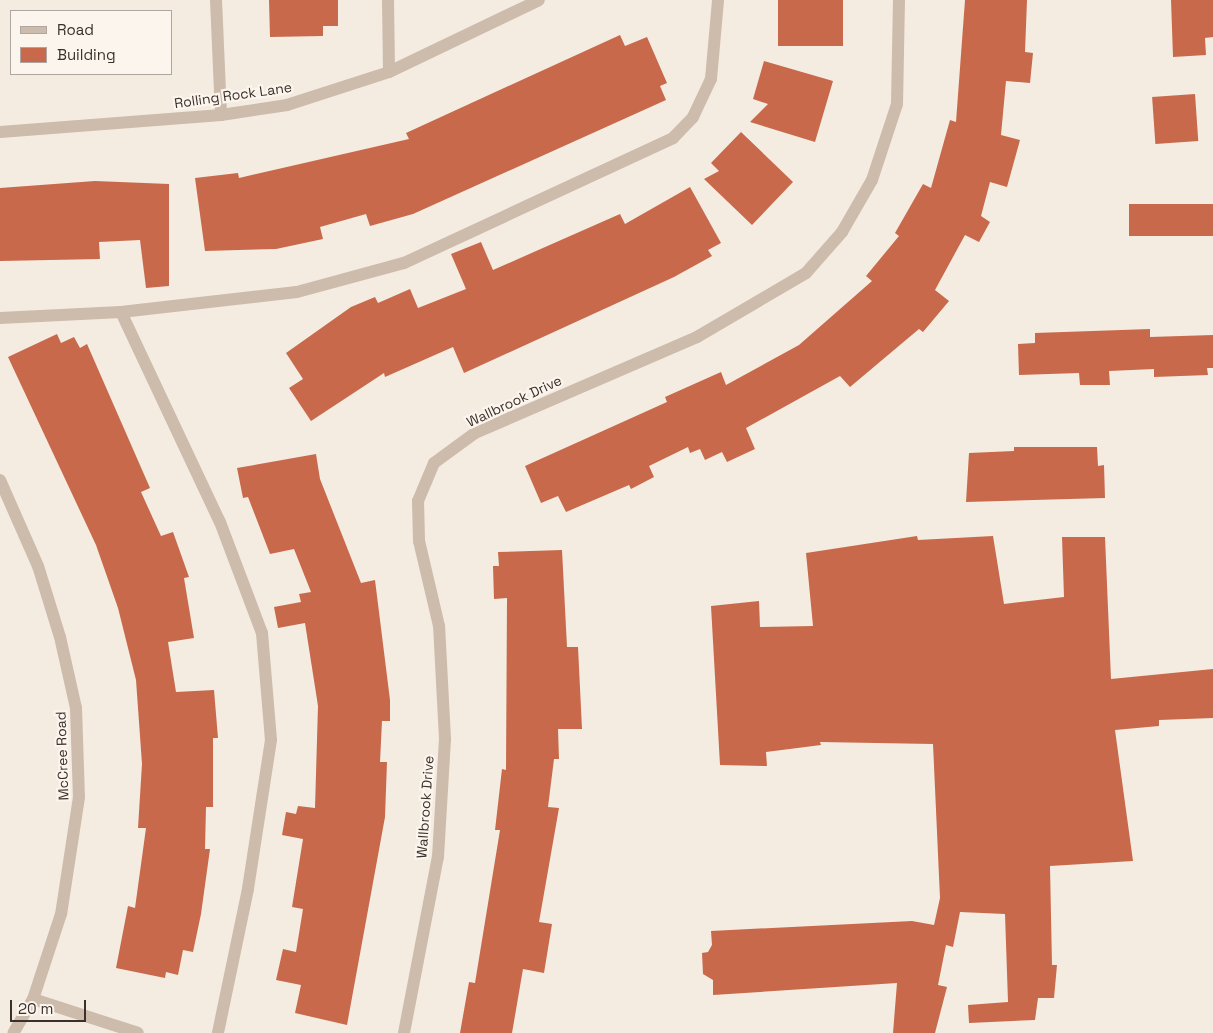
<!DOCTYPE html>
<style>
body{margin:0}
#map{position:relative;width:1213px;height:1033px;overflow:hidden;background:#f4ebe1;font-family:"Space Grotesk",sans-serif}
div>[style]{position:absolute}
.building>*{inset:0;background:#c8694b;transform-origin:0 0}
.minor>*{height:12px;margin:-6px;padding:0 6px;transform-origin:6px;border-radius:6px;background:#cdbbac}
span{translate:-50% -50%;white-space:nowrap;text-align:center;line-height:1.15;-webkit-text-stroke:4.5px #fbf5ee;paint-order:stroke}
.street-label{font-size:14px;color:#3b302b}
.legend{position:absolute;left:10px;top:10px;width:162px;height:65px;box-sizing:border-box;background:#fbf5ee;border:1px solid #aea6a0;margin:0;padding:6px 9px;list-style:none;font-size:15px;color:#3b302b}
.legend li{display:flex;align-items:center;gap:10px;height:25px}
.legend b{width:25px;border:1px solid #aea6a0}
.scale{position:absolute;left:10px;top:1000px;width:76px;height:22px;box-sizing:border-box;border:2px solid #3b302b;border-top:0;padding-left:6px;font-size:15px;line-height:18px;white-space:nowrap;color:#3b302b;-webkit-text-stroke:4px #fbf5ee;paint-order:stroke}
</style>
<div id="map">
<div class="building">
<div style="clip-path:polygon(269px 0,338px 0,338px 26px,323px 26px,323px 36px,270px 37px)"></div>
<div style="left:778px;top:0;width:65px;height:46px"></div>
<div style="clip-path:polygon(965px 0,1027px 0,1025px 52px,1033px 53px,1030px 83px,1006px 81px,1001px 135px,1020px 140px,1007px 187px,990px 182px,981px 216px,990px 222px,979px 242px,965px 235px,935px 290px,949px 301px,923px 332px,919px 329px,850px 387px,840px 376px,746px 428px,755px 449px,727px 462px,722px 452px,705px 460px,700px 449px,690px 453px,688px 447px,649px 466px,654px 477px,631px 489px,629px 485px,566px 512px,558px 496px,541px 503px,525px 466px,667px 402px,665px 397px,721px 372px,726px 385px,799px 345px,872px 281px,866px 276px,899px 236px,895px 233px,923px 184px,931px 188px,950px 120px,956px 122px)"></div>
<div style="clip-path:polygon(1171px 0,1213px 0,1213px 37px,1205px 38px,1206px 55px,1173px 57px)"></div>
<div style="clip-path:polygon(620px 35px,625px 46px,647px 37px,667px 83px,660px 86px,666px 100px,413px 214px,370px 226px,366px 214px,320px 227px,323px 239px,276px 249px,205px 251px,195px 178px,238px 173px,239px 178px,409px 139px,406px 133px)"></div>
<div style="clip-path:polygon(764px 61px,833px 81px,815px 142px,750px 122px,768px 104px,753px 99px)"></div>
<div style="left:1195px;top:94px;width:47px;height:43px;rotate:86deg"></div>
<div style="clip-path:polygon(741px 132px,793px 182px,752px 225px,704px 179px,719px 171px,711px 163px)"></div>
<div style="clip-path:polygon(95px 181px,169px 184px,169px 286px,146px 288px,140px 240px,99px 242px,100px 259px,0 261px,0 188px)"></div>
<div style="clip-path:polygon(690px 187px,721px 243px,708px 250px,712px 256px,674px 277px,464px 373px,453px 347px,385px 377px,384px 373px,311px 421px,289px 388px,303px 379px,286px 353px,351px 307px,375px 297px,378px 303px,410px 289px,418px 308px,466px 289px,451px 254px,481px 242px,493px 270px,620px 214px,625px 224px)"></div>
<div style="left:1213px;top:204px;width:32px;height:84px;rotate:90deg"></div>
<div style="clip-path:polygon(1150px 329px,1150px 337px,1213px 335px,1213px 368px,1207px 368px,1208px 375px,1154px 377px,1154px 369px,1109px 371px,1110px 385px,1080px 385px,1079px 373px,1019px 375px,1018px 344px,1035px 343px,1035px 333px)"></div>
<div style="clip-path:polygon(57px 334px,61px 343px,74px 337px,80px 348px,87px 344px,150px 488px,141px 492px,161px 536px,173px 532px,189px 577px,184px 578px,194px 638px,168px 642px,176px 692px,214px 690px,218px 738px,213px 738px,213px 807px,206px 807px,205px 849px,210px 849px,201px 914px,193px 952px,183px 950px,178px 975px,166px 972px,165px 978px,116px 968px,128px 906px,135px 908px,146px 828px,138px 828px,142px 764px,136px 680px,118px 608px,96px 545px,8px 357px)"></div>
<div style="clip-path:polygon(1014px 447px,1097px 447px,1098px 466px,1104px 465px,1105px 498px,966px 502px,969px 453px,1014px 451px)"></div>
<div style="clip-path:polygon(316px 454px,320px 479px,361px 583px,375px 580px,390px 700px,390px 721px,382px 721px,380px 762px,387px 762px,385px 817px,347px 1025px,295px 1013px,301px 985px,276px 980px,283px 949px,296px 952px,303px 909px,292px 907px,303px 839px,282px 835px,286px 812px,296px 814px,298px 806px,315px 808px,318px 706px,305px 623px,278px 628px,274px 607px,301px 602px,299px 594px,311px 592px,294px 549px,270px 554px,248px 497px,243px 498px,237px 468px)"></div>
<div style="clip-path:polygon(917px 536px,918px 540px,993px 536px,1004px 604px,1064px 597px,1062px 537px,1105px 537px,1111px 679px,1213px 669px,1213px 718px,1159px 720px,1159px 726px,1115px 730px,1133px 861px,1050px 866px,1052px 965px,1057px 965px,1054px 998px,1038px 998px,1035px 1020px,969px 1023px,968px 1005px,1008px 1002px,1005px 914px,960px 912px,953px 947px,946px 945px,938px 985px,947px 987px,935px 1033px,893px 1033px,897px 983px,713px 995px,713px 980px,703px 974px,702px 953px,708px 952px,712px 945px,711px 931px,912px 921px,934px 925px,940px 898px,933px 744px,820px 742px,821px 745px,766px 752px,767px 766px,720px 765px,711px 606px,759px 601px,760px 627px,813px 626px,806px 553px)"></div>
<div style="clip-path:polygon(562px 550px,567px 647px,578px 647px,582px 729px,558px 729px,559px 759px,554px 759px,548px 807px,559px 808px,539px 922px,552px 924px,544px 973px,523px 969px,512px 1033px,460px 1033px,469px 982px,475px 983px,500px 830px,495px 830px,502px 769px,506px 770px,507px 598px,494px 599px,493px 566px,499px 566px,498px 552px)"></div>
</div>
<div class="minor">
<div style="left:216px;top:0;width:115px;rotate:87.5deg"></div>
<div style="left:388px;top:0;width:72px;rotate:89.2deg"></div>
<div style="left:0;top:132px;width:222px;rotate:-4.4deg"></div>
<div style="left:221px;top:115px;width:67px;rotate:-8.6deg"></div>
<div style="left:287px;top:105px;width:107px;rotate:-17.9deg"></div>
<div style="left:389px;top:72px;width:166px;rotate:-25.6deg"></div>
<div style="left:121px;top:312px;width:232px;rotate:64.8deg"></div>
<div style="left:220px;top:522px;width:119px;rotate:69.3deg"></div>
<div style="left:262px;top:633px;width:107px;rotate:85.2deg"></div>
<div style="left:271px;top:740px;width:151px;rotate:98.8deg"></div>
<div style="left:248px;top:889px;width:147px;rotate:101.8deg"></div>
<div style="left:0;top:318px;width:121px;rotate:-2.8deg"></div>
<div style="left:121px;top:312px;width:177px;rotate:-6.5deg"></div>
<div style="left:297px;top:292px;width:111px;rotate:-15.2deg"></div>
<div style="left:404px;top:263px;width:297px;rotate:-24.9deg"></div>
<div style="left:673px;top:138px;width:29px;rotate:-46deg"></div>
<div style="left:693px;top:117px;width:42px;rotate:-64.7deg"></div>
<div style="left:711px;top:79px;width:79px;rotate:-84.9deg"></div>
<div style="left:0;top:480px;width:94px;rotate:66.2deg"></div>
<div style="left:38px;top:566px;width:74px;rotate:72.8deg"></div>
<div style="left:60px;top:637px;width:73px;rotate:77.3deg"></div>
<div style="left:76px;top:708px;width:89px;rotate:88.1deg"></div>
<div style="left:79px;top:797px;width:118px;rotate:98.7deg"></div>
<div style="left:61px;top:914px;width:89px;rotate:108.2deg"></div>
<div style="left:33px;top:999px;width:39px;rotate:120deg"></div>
<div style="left:33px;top:999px;width:110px;rotate:17.9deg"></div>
<div style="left:404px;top:1033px;width:179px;rotate:-79.1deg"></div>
<div style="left:438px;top:857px;width:118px;rotate:-86.6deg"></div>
<div style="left:445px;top:739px;width:113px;rotate:-93deg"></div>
<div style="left:439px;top:626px;width:87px;rotate:-103.2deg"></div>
<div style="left:419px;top:541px;width:40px;rotate:-91.4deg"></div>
<div style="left:418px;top:501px;width:41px;rotate:-67.2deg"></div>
<div style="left:434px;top:463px;width:51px;rotate:-36.2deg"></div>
<div style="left:475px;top:433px;width:242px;rotate:-23.4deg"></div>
<div style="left:697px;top:337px;width:126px;rotate:-30.4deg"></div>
<div style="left:806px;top:273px;width:55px;rotate:-48.7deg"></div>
<div style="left:842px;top:232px;width:60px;rotate:-60deg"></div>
<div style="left:872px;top:180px;width:80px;rotate:-71.8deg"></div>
<div style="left:897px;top:104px;width:104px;rotate:-88.9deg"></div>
</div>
<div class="street-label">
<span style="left:233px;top:95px;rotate:-8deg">Rolling Rock Lane</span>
<span style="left:514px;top:401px;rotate:-25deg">Wallbrook Drive</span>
<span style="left:62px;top:756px;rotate:-92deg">McCree Road</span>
<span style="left:425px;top:807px;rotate:-86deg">Wallbrook Drive</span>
</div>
<ul class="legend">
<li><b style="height:6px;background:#cdbbac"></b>Road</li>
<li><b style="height:14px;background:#c8694b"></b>Building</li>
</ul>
<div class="scale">20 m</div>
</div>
